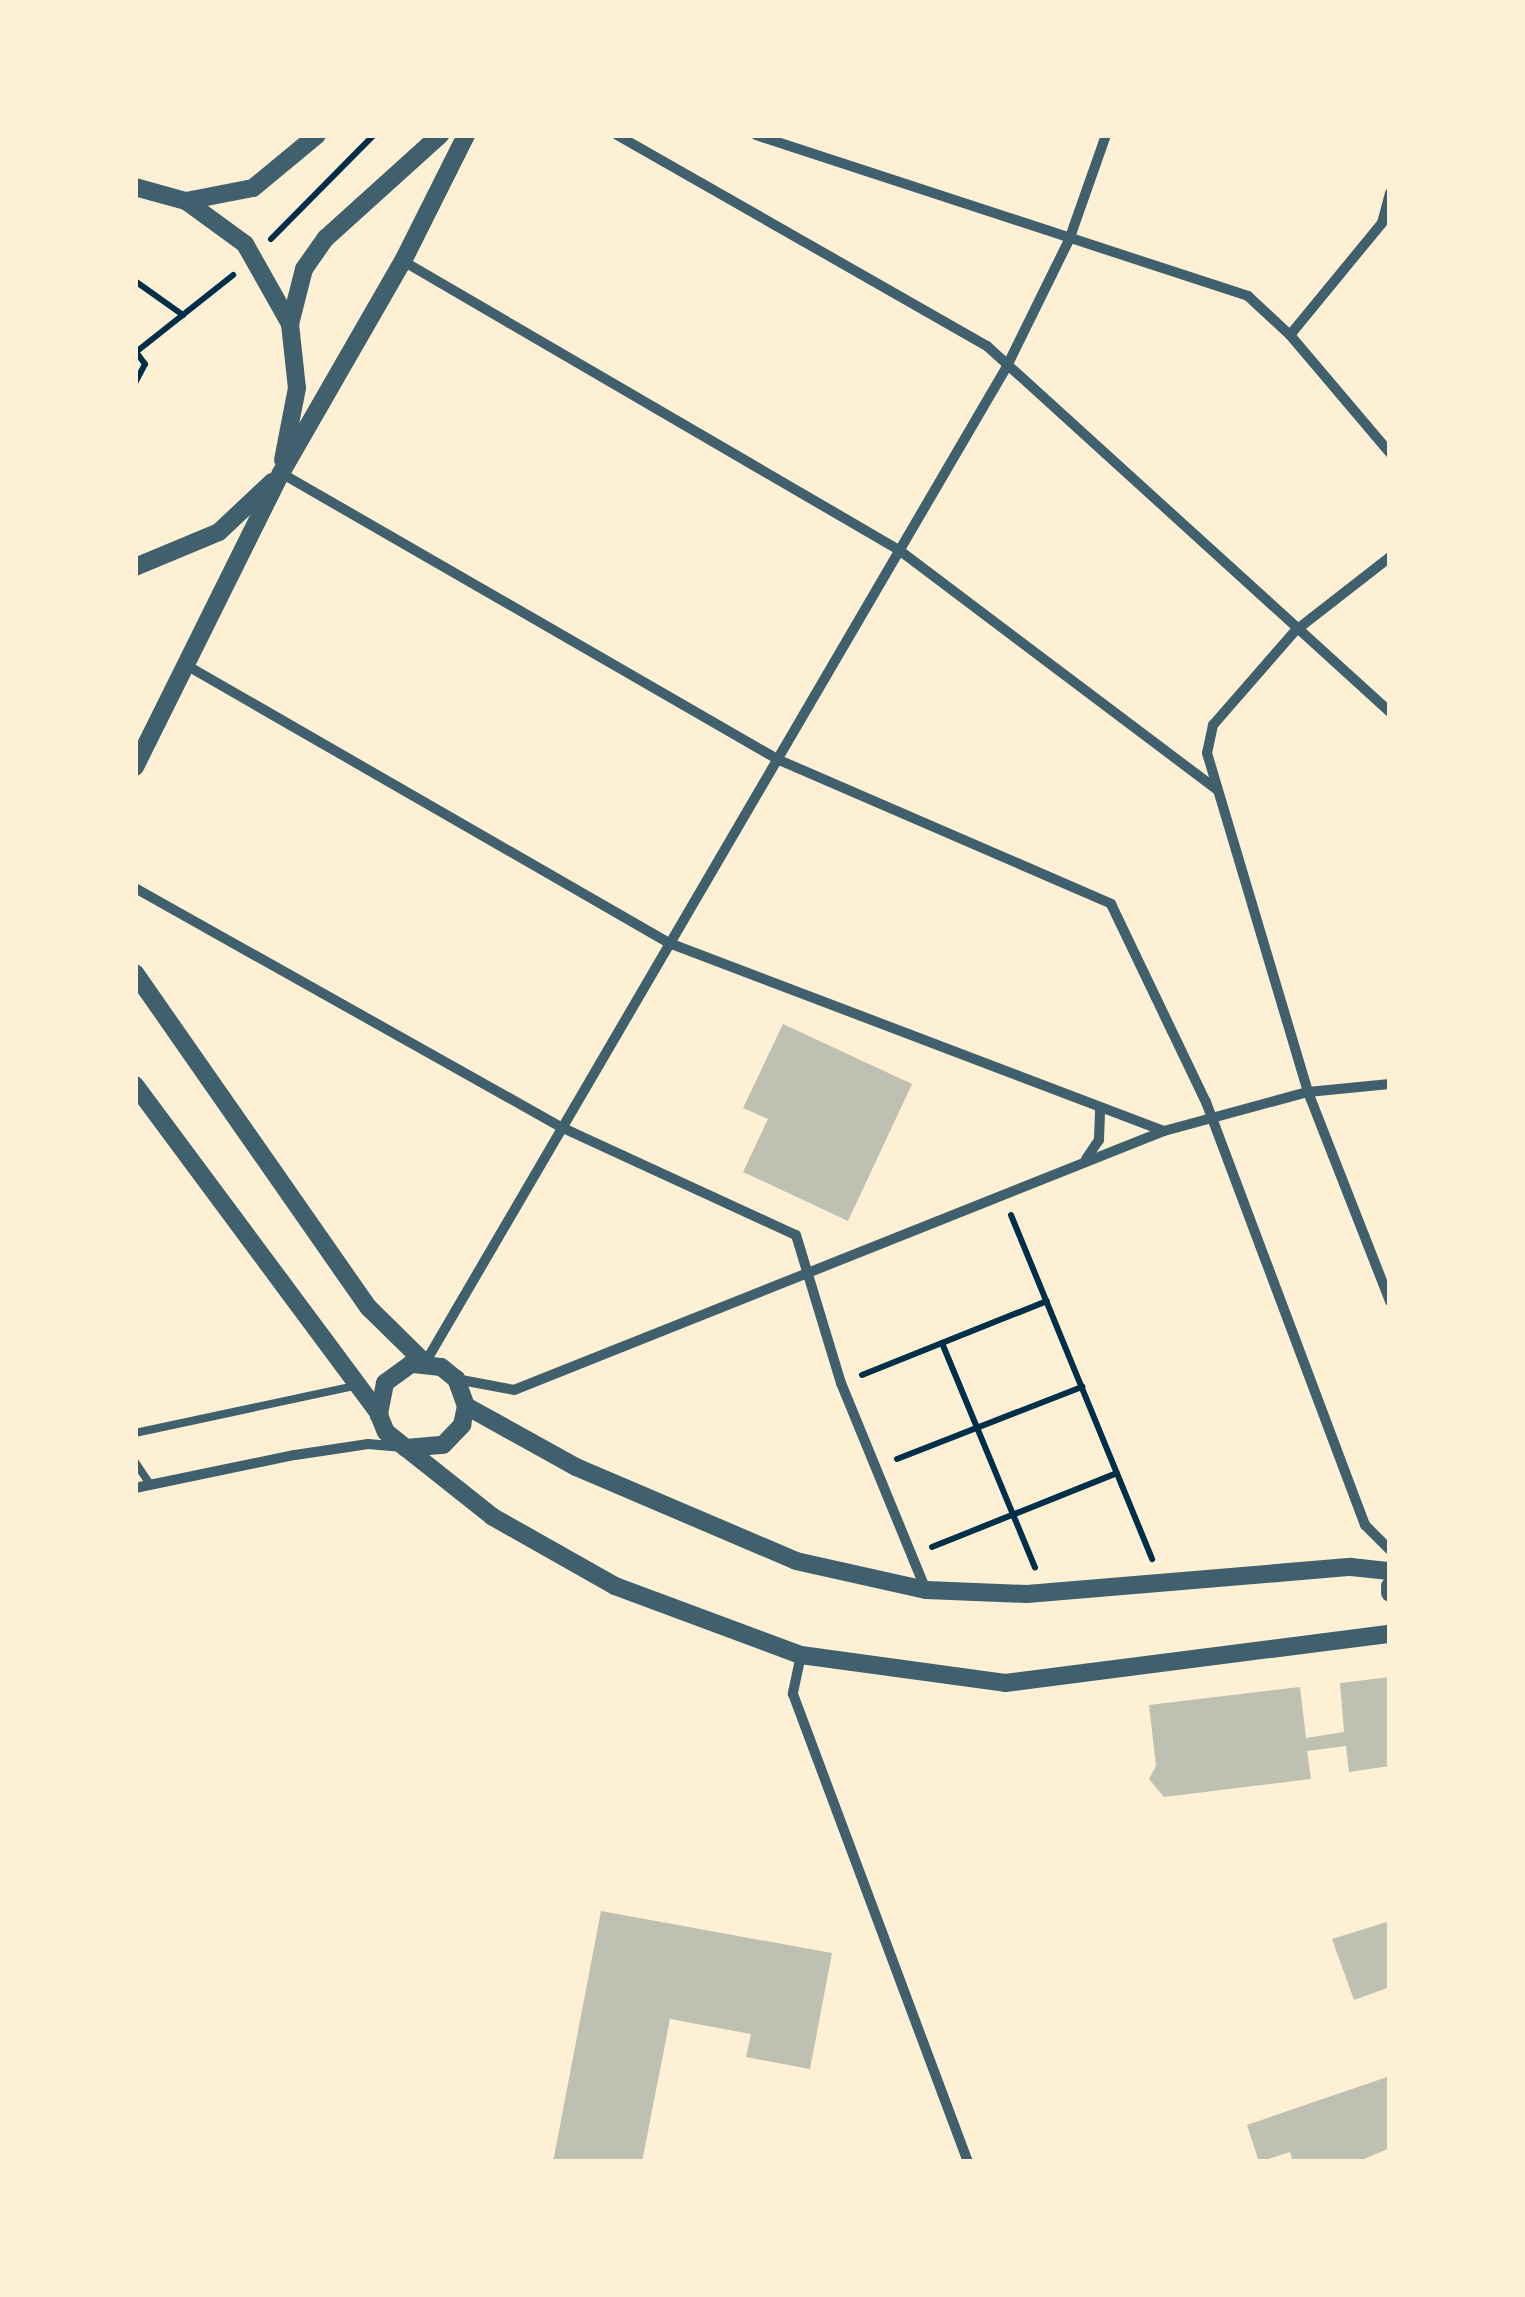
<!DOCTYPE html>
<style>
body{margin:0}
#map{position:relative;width:1525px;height:2297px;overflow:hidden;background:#fdf0d5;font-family:Mulish,sans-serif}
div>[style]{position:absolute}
.building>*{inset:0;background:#bec0b2}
.path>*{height:6px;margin:-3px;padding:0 3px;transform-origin:3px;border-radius:3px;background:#003049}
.service>*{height:8px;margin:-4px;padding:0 4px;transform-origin:4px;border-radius:4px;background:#3f606c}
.minor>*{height:10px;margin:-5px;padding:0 5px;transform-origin:5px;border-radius:5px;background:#3f606c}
.tertiary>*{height:18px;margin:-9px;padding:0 9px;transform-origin:9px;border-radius:9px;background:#3f606c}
span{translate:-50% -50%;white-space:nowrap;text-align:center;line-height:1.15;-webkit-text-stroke:8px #fdf0d5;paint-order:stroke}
.frame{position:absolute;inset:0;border:138px solid #fdf0d5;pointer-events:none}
</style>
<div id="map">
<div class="building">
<div style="clip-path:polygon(783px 1024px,912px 1084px,848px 1221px,743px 1172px,768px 1119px,743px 1108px)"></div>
<div style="clip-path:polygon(1390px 1677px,1390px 1766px,1349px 1772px,1346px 1746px,1307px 1751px,1311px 1779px,1164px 1797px,1149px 1779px,1156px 1766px,1149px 1705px,1300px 1687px,1306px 1738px,1344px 1732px,1340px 1683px)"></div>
<div style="clip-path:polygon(601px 1911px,832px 1953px,810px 2069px,746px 2057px,751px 2034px,670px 2019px,642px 2162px,553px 2162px)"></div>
<div style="clip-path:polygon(1390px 1921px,1390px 1987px,1354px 2000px,1332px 1939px)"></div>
<div style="clip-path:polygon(1390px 2076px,1390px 2148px,1357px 2162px,1293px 2162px,1290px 2152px,1259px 2162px,1247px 2125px)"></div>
</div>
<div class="path">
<div style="left:271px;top:239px;width:146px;rotate:-45.3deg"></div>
<div style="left:135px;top:281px;width:59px;rotate:35.3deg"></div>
<div style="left:135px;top:383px;width:21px;rotate:-62deg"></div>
<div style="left:145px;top:364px;width:15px;rotate:-127deg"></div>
<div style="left:136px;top:352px;width:124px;rotate:-38.4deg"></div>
<div style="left:1011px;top:1215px;width:372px;rotate:67.7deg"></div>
<div style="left:942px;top:1343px;width:243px;rotate:67.5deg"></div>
<div style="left:862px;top:1375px;width:199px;rotate:-21.8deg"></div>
<div style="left:897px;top:1459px;width:199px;rotate:-21.3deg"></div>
<div style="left:932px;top:1547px;width:199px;rotate:-21.8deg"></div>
</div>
<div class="service">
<div style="left:135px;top:1433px;width:225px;rotate:-12.1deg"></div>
<div style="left:135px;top:1462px;width:27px;rotate:56deg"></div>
</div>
<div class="minor">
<div style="left:617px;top:135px;width:426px;rotate:29.7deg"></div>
<div style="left:987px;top:346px;width:544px;rotate:42.25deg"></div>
<div style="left:756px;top:135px;width:518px;rotate:18.12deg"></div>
<div style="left:1248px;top:296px;width:57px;rotate:42.9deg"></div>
<div style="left:1290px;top:335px;width:155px;rotate:49.7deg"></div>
<div style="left:403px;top:261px;width:574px;rotate:30.23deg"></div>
<div style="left:899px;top:550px;width:398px;rotate:37deg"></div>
<div style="left:1290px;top:335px;width:145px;rotate:-50.6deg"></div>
<div style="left:1382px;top:223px;width:31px;rotate:-75deg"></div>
<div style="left:281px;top:473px;width:575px;rotate:29.96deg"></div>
<div style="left:779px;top:760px;width:362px;rotate:23.4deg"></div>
<div style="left:1111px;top:904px;width:220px;rotate:64.4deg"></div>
<div style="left:1206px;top:1102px;width:452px;rotate:69.4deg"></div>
<div style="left:1365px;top:1525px;width:35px;rotate:45deg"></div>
<div style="left:1390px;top:557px;width:120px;rotate:142.1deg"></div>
<div style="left:1295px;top:631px;width:125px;rotate:131.1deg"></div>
<div style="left:1213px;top:725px;width:29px;rotate:102deg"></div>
<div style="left:1207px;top:753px;width:354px;rotate:73.4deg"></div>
<div style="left:1308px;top:1092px;width:225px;rotate:68.6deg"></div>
<div style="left:186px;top:665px;width:557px;rotate:29.92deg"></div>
<div style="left:669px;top:943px;width:529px;rotate:20.8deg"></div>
<div style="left:135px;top:888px;width:491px;rotate:29.3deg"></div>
<div style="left:563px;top:1128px;width:256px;rotate:24.7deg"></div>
<div style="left:796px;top:1235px;width:155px;rotate:73.1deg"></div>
<div style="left:841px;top:1383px;width:224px;rotate:67.7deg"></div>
<div style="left:1086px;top:1159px;width:23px;rotate:-56deg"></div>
<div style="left:1099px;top:1140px;width:30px;rotate:-88deg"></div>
<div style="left:425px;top:1363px;width:1152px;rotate:-59.72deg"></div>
<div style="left:1006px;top:368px;width:143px;rotate:-63.8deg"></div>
<div style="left:1069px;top:240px;width:111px;rotate:-70.6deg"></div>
<div style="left:456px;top:1379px;width:59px;rotate:10.7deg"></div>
<div style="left:514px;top:1390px;width:700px;rotate:-21.73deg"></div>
<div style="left:1164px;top:1131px;width:149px;rotate:-15.2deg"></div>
<div style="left:1308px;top:1092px;width:82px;rotate:-5.6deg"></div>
<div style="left:135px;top:1488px;width:163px;rotate:-11.7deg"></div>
<div style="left:295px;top:1455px;width:74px;rotate:-8.6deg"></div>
<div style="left:368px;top:1444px;width:32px;rotate:5deg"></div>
<div style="left:801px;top:1655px;width:40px;rotate:102deg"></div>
<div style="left:793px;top:1694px;width:500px;rotate:69.5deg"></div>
</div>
<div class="tertiary">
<div style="left:135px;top:187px;width:53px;rotate:15.4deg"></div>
<div style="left:186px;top:201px;width:73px;rotate:36.1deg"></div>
<div style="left:245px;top:244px;width:92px;rotate:60.6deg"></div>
<div style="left:290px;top:324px;width:64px;rotate:83.8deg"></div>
<div style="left:297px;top:388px;width:73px;rotate:101deg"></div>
<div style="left:186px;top:201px;width:68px;rotate:-11deg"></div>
<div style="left:253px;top:188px;width:83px;rotate:-39.6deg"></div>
<div style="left:290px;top:324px;width:57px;rotate:-75.7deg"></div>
<div style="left:304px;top:269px;width:38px;rotate:-55deg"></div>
<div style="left:326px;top:238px;width:154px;rotate:-42.1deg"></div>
<div style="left:135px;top:567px;width:91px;rotate:-22.6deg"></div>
<div style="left:219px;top:532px;width:73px;rotate:-43.3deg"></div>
<div style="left:135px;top:767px;width:328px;rotate:-63.6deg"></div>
<div style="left:281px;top:473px;width:245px;rotate:-60.1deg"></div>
<div style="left:403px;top:261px;width:141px;rotate:-63.4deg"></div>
<div style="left:135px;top:973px;width:409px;rotate:55.1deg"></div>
<div style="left:369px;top:1308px;width:78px;rotate:44.5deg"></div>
<div style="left:135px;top:1085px;width:410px;rotate:53.4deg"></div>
<div style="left:466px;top:1406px;width:126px;rotate:29deg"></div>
<div style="left:576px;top:1467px;width:239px;rotate:23.1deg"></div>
<div style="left:796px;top:1561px;width:133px;rotate:12.6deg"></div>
<div style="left:926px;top:1590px;width:101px;rotate:2.3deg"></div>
<div style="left:1027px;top:1594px;width:325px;rotate:-4.8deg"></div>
<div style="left:1351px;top:1567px;width:39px;rotate:6deg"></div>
<div style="left:406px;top:1448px;width:37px;rotate:-5deg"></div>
<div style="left:443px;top:1445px;width:28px;rotate:-46deg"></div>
<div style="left:462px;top:1425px;width:19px;rotate:-78deg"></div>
<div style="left:466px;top:1406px;width:29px;rotate:-110deg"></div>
<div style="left:456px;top:1379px;width:19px;rotate:-141deg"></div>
<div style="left:441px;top:1367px;width:30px;rotate:-174deg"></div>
<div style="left:411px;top:1364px;width:32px;rotate:144deg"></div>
<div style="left:385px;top:1383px;width:33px;rotate:101deg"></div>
<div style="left:379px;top:1415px;width:18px;rotate:68deg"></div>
<div style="left:386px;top:1432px;width:26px;rotate:39deg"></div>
<div style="left:406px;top:1448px;width:111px;rotate:38.4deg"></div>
<div style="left:493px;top:1517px;width:140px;rotate:29.5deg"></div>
<div style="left:615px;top:1586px;width:198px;rotate:20.4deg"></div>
<div style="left:801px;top:1655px;width:206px;rotate:7.8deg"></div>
<div style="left:1005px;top:1683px;width:388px;rotate:-7.3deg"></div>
<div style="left:1390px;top:1586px;width:7px;rotate:90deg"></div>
</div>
<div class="frame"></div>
</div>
